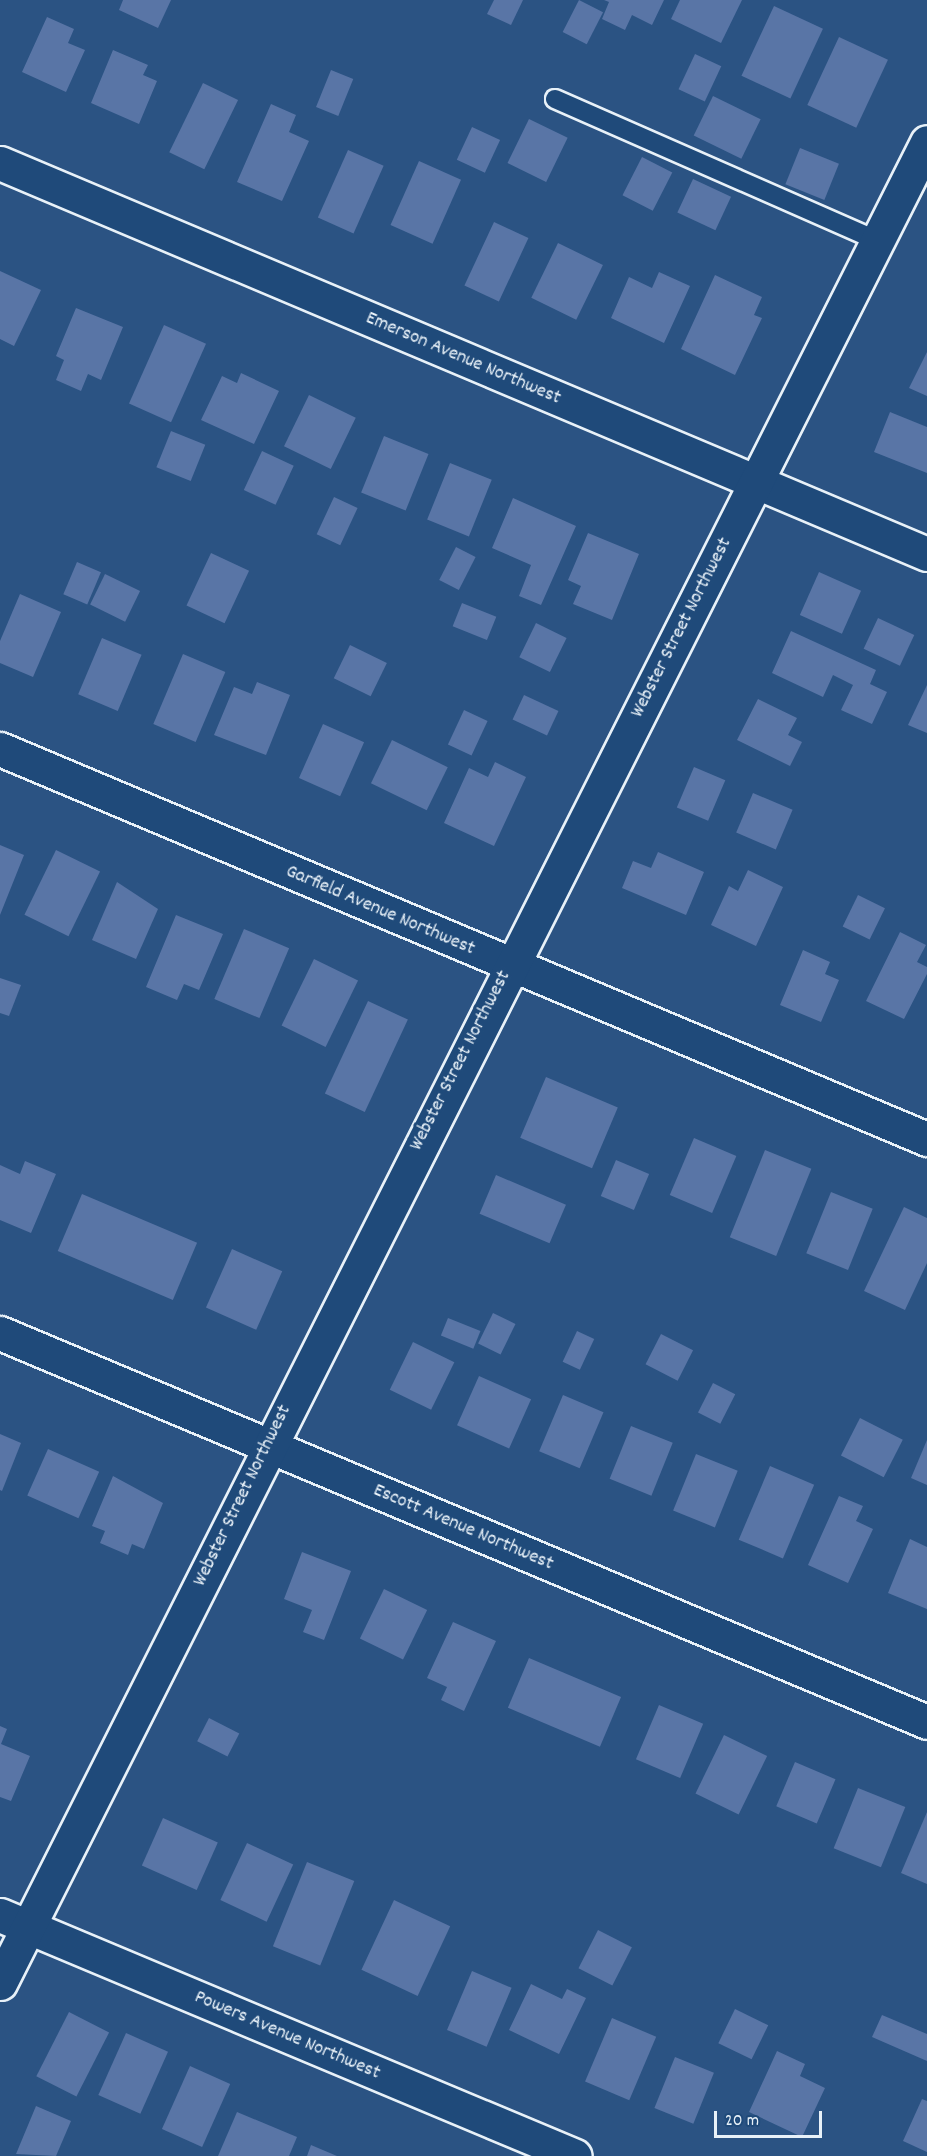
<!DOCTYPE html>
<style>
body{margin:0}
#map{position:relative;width:927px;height:2156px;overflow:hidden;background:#2b5383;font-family:Dekko,sans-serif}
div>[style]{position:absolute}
.building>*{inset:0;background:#5975a6;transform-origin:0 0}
.roads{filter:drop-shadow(2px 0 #e8f1f8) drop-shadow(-2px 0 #e8f1f8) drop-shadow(0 2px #e8f1f8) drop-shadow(0 -2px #e8f1f8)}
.service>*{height:18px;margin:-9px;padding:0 9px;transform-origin:9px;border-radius:9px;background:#1f4a7a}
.minor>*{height:33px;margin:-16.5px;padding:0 16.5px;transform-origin:16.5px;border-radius:16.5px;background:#1f4a7a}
span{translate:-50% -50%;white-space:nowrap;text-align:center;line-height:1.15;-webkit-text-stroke:6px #1f4a7a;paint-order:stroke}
.street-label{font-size:20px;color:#e8f1f8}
.scale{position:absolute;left:714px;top:2111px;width:108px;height:27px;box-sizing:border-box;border:3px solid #e8f1f8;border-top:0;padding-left:8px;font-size:18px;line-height:21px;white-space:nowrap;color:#e8f1f8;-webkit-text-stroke:4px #1f4a7a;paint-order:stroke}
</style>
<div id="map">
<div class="building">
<div style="clip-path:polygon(123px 0,171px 0,158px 28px,119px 10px)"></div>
<div style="clip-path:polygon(494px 0,523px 0,511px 25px,487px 14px)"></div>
<div style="left:579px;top:0;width:27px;height:36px;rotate:27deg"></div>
<div style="clip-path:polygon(604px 0,664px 0,652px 25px,632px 15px,625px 30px,602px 19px,609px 2px)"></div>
<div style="clip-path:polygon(680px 0,742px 0,721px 43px,671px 19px)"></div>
<div style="left:774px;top:6px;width:54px;height:77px;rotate:25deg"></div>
<div style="clip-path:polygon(47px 17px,74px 29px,68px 43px,85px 50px,66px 92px,22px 72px)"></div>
<div style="left:839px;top:37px;width:54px;height:75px;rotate:25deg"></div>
<div style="clip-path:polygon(113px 50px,148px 65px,143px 75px,157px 81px,139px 124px,91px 103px)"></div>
<div style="left:695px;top:54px;width:29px;height:39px;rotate:25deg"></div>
<div style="left:331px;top:70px;width:24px;height:40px;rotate:22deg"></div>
<div style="left:203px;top:83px;width:39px;height:77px;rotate:26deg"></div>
<div style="left:713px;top:96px;width:53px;height:44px;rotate:26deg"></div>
<div style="clip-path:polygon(271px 104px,296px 115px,289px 132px,309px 141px,282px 201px,237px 182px)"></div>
<div style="left:529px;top:119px;width:43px;height:49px;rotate:26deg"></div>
<div style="left:472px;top:127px;width:31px;height:36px;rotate:25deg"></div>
<div style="left:800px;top:148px;width:42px;height:39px;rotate:22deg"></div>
<div style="left:348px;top:150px;width:39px;height:74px;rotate:24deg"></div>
<div style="left:642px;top:157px;width:34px;height:43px;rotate:27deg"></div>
<div style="left:419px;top:161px;width:46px;height:70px;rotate:24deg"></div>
<div style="left:693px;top:179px;width:42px;height:37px;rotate:25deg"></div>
<div style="left:494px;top:222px;width:38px;height:70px;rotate:25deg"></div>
<div style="left:558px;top:243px;width:50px;height:61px;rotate:26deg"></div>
<div style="clip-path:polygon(0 271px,41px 290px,14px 346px,0 339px)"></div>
<div style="clip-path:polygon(659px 272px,690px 286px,664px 343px,611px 318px,629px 277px,652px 288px)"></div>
<div style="clip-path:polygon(715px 275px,762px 297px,754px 315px,762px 318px,735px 375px,681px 349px)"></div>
<div style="clip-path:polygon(76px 308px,123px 327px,101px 380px,88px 374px,81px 391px,56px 380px,64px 360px,56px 356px)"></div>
<div style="left:164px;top:325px;width:46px;height:86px;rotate:24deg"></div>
<div style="clip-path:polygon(927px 352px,927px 396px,909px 388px)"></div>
<div style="clip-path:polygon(241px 373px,279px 391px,254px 444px,201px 420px,222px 376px,237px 383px)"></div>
<div style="left:309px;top:395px;width:52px;height:57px;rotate:26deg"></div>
<div style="clip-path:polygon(890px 412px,927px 427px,927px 473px,874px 452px)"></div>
<div style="left:171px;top:431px;width:37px;height:39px;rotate:22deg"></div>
<div style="left:384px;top:436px;width:48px;height:61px;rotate:22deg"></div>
<div style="left:262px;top:451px;width:35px;height:43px;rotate:25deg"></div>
<div style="left:450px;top:463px;width:45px;height:61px;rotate:22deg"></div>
<div style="left:334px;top:497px;width:26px;height:41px;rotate:25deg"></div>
<div style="clip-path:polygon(513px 498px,576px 526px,541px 605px,519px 596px,531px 565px,492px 548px)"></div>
<div style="clip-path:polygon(588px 533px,639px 554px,612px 620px,573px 604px,581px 586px,568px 580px)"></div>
<div style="left:456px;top:547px;width:22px;height:37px;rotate:27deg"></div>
<div style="left:211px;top:553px;width:42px;height:58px;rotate:25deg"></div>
<div style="left:77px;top:562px;width:26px;height:35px;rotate:23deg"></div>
<div style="left:819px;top:572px;width:46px;height:47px;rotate:24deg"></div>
<div style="left:105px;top:574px;width:39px;height:34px;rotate:26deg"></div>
<div style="clip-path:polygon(20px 594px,61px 612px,33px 677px,0 663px,0 641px)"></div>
<div style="left:462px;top:603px;width:37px;height:25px;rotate:22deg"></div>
<div style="left:878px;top:618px;width:40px;height:34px;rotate:25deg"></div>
<div style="left:536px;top:623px;width:34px;height:38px;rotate:26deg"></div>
<div style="clip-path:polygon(791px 631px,876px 670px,870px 684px,887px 692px,872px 724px,841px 710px,853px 685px,833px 675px,823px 697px,772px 673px)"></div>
<div style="left:102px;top:638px;width:43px;height:61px;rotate:23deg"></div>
<div style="left:350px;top:645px;width:41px;height:37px;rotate:26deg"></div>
<div style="left:183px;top:654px;width:46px;height:76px;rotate:23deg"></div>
<div style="clip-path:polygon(257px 682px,290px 695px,266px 755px,214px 735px,234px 687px,252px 694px)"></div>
<div style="clip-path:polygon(927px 685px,927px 733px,908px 725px)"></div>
<div style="left:524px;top:695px;width:38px;height:27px;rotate:25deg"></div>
<div style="clip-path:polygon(758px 699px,797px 718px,788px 735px,802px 742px,790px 766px,737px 740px)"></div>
<div style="left:464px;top:710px;width:26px;height:38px;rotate:25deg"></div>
<div style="left:323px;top:724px;width:45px;height:59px;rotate:24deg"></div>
<div style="left:392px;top:740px;width:62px;height:48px;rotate:26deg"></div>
<div style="clip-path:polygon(495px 762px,526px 777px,494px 846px,444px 823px,469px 768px,488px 777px)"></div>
<div style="left:694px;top:767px;width:34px;height:44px;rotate:23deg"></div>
<div style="left:753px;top:793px;width:43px;height:43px;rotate:23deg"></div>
<div style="clip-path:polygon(0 845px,24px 855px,0 915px)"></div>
<div style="left:56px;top:850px;width:49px;height:72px;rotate:26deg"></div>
<div style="clip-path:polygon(658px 852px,704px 872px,686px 915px,622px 888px,633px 861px,651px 868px)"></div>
<div style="clip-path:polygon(748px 870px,783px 887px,756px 946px,711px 925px,729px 886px,738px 891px)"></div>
<div style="clip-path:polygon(117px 882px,158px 909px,136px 959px,92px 940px)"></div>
<div style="left:858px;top:895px;width:30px;height:35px;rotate:26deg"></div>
<div style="clip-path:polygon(176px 915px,223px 934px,199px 990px,184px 984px,177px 1000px,146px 987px)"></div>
<div style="left:244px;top:929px;width:49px;height:76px;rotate:23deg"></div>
<div style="clip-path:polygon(900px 932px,926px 945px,917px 962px,927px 967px,927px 974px,904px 1019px,866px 1001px)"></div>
<div style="clip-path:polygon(803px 950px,830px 962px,825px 974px,839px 980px,821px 1022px,780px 1005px)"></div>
<div style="left:314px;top:959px;width:49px;height:74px;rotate:26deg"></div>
<div style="clip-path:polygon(0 978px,21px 985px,9px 1016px,0 1013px)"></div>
<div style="left:368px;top:1001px;width:44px;height:102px;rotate:25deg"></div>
<div style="left:546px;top:1077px;width:78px;height:66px;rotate:23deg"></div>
<div style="left:694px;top:1138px;width:46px;height:62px;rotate:23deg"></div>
<div style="left:765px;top:1150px;width:50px;height:94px;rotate:22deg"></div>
<div style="left:616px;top:1160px;width:36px;height:39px;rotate:23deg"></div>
<div style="clip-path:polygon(25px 1161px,56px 1174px,31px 1233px,0 1220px,0 1165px,20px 1174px)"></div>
<div style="left:496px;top:1175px;width:76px;height:42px;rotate:23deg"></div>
<div style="left:831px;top:1192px;width:45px;height:66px;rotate:22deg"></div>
<div style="left:82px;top:1194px;width:125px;height:62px;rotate:23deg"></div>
<div style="clip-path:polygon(904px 1207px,927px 1218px,927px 1263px,905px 1310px,864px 1291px)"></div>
<div style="left:232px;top:1249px;width:55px;height:64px;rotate:24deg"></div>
<div style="left:493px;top:1313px;width:25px;height:34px;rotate:26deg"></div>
<div style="left:448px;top:1318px;width:35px;height:19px;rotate:22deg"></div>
<div style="left:577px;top:1331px;width:19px;height:34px;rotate:25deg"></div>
<div style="left:661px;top:1334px;width:36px;height:34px;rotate:27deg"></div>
<div style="left:413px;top:1342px;width:46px;height:53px;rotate:26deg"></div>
<div style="left:479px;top:1376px;width:57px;height:54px;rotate:24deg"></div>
<div style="left:713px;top:1383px;width:25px;height:33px;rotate:27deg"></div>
<div style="left:563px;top:1395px;width:44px;height:61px;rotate:23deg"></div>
<div style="left:860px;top:1418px;width:48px;height:42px;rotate:27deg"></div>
<div style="left:631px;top:1426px;width:45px;height:57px;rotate:22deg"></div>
<div style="clip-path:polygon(0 1434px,21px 1443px,2px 1491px,0 1490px)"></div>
<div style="clip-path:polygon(927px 1440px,927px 1485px,911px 1478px)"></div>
<div style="left:48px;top:1449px;width:56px;height:51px;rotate:24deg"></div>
<div style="left:696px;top:1454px;width:45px;height:61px;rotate:22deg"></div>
<div style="left:770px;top:1466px;width:48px;height:80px;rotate:23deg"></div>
<div style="clip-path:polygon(113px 1476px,163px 1503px,144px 1549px,132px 1544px,128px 1555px,100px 1543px,105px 1531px,92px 1526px)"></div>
<div style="clip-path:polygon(839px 1496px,863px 1506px,856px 1521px,873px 1529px,848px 1583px,808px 1565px)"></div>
<div style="clip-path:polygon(910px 1539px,927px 1547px,927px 1609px,888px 1593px)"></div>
<div style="clip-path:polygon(302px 1552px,351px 1571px,324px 1640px,303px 1632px,312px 1610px,284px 1599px)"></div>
<div style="left:384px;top:1589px;width:48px;height:55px;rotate:26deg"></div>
<div style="clip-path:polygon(453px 1622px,496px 1641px,464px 1711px,441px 1700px,447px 1687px,427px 1678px)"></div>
<div style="left:529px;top:1658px;width:100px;height:54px;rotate:23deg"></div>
<div style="left:659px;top:1705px;width:48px;height:59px;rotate:23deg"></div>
<div style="left:209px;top:1718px;width:34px;height:26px;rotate:27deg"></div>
<div style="clip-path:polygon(0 1726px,7px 1729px,1px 1744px,30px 1756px,11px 1801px,0 1797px)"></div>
<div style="left:724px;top:1735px;width:48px;height:65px;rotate:26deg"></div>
<div style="left:795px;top:1762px;width:44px;height:48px;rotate:23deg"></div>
<div style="left:858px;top:1788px;width:51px;height:65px;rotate:22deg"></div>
<div style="clip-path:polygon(927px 1812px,927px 1884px,901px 1873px)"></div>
<div style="left:163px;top:1818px;width:60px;height:52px;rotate:24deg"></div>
<div style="left:247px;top:1843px;width:51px;height:63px;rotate:25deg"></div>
<div style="left:307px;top:1862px;width:51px;height:91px;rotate:22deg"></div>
<div style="left:394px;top:1900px;width:62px;height:77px;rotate:25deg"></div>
<div style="left:598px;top:1930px;width:38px;height:43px;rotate:27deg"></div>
<div style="left:472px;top:1971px;width:43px;height:64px;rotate:23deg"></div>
<div style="clip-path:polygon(531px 1984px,562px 1999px,567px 1989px,586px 1998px,559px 2054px,509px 2030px)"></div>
<div style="left:735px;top:2009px;width:37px;height:38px;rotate:26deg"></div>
<div style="left:69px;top:2012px;width:45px;height:72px;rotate:27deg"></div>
<div style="clip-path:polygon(882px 2015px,927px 2034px,927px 2061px,872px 2037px)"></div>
<div style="left:612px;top:2018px;width:48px;height:69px;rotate:23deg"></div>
<div style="left:126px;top:2033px;width:46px;height:68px;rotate:24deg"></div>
<div style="clip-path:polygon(777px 2051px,805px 2064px,800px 2076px,825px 2088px,802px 2137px,749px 2112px)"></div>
<div style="left:675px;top:2057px;width:42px;height:55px;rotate:22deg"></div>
<div style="left:190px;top:2066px;width:44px;height:69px;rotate:24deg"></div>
<div style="clip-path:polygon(922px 2099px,927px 2101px,927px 2152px,903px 2141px)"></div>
<div style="clip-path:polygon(36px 2106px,71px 2121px,56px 2156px,16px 2154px)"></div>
<div style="clip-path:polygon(237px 2112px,297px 2137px,289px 2156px,218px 2156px)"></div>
<div style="clip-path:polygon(311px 2145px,337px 2156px,307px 2156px)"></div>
</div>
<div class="roads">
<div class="service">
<div style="left:555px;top:99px;width:353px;rotate:23.7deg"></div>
</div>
<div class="minor">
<div style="left:0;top:163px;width:1006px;rotate:22.87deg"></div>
<div style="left:0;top:749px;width:1006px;rotate:22.82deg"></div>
<div style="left:0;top:1333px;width:1005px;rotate:22.76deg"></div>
<div style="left:0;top:1915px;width:623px;rotate:22.74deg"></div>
<div style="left:0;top:1983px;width:2061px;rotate:-63.27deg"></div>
</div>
</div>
<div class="street-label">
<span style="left:463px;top:359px;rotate:23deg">Emerson Avenue Northwest</span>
<span style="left:682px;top:628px;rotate:-63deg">Webster Street Northwest</span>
<span style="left:380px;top:911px;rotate:23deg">Garfield Avenue Northwest</span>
<span style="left:461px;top:1061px;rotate:-63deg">Webster Street Northwest</span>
<span style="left:243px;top:1496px;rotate:-64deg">Webster Street Northwest</span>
<span style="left:463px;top:1528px;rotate:23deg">Escott Avenue Northwest</span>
<span style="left:287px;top:2036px;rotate:23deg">Powers Avenue Northwest</span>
</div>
<div class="scale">20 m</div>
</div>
